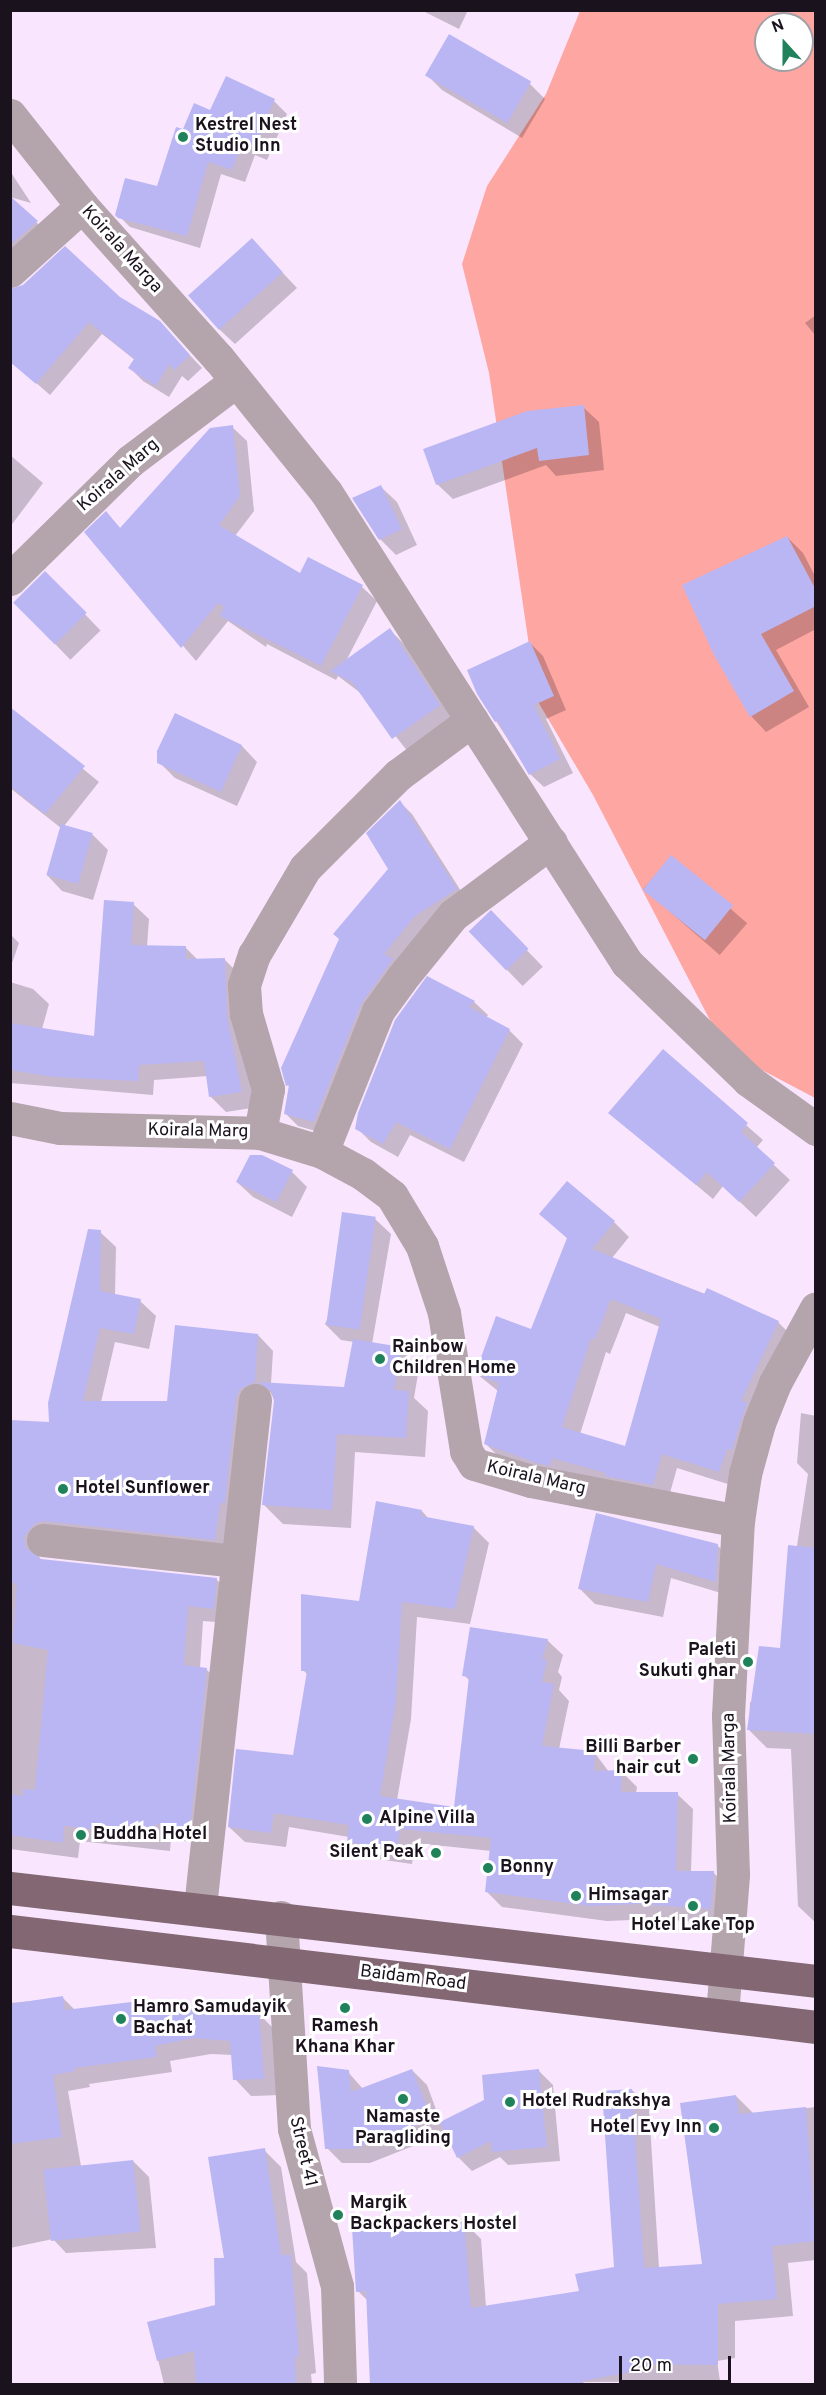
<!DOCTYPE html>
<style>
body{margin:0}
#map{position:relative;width:826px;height:2395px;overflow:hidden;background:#f9e6fe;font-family:Overpass,sans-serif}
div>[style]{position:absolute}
.green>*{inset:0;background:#fea6a2}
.shadow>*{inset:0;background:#0003;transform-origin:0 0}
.building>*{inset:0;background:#bab6f4;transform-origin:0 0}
.minor>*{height:33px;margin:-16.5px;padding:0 16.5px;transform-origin:16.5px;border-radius:16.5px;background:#b4a4ab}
.major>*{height:33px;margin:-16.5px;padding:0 16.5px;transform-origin:16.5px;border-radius:16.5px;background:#836874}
.dots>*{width:16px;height:16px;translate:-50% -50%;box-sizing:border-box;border:3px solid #fff;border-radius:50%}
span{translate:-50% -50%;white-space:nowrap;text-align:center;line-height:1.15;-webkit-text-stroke:6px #fff;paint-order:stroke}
.poi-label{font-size:18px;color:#1a121d;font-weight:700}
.left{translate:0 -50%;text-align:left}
.right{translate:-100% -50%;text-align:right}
.street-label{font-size:18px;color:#1a121d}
.frame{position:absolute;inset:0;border:12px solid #1a121d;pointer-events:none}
.north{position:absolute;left:754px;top:12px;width:60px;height:60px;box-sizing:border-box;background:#fff;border:2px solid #a3a0a5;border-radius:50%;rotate:339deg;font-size:16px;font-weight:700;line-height:24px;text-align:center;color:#1a121d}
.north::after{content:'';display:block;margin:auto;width:21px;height:27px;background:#1f825a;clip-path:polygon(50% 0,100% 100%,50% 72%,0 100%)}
.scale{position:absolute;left:619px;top:2356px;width:112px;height:27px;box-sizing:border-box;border:3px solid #1a121d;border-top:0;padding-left:8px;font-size:18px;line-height:21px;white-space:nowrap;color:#1a121d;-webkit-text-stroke:4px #fff;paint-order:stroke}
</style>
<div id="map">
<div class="green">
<div style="clip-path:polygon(evenodd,580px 11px,815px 11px,815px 1098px,726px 1051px,593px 795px,537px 700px,489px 373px,462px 264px,487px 186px,546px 94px,580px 11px,766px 24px,802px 24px,802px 60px,766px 60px,766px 24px)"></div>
</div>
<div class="shadow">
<div style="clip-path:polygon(421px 10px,468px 10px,459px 29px)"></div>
<div style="clip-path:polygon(427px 75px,530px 84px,545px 99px,522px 138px,442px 90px)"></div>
<div style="clip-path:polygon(274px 101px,287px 114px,267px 160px,255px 155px,245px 182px,221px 174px,200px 248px,130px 227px,117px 214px,158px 188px,184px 131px,210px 112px)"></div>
<div style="clip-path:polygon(10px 171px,31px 203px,10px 197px)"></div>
<div style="clip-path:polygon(10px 198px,49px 234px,10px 269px)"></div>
<div style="clip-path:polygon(267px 256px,297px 288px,235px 344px,219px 329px)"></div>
<div style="clip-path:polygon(120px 298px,167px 331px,202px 368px,188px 381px,182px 376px,169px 397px,143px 381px,130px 368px,135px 360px,102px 334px,50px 395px,10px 360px)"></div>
<div style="clip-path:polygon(816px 315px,816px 336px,805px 323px)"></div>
<div style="clip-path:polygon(583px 407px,599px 422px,604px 470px,556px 476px,546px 465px,453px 499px,437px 484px)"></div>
<div style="clip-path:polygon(232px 427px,247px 441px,254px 511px,235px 536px,300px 575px,309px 559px,362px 587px,377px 601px,345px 663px,390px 630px,406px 646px,454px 721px,409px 753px,362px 694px,338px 676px,336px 680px,267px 644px,266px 647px,228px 621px,196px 661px,86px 532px,106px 513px,121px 529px)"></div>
<div style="clip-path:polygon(10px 455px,43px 483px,10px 527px)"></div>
<div style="clip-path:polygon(381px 487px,397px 502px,417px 545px,396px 555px,380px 539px)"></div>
<div style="clip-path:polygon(787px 537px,803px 553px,816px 578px,816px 629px,776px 650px,809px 707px,766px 732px,751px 716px,715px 655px)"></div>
<div style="left:45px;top:573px;width:80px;height:42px;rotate:46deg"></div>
<div style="clip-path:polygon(529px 642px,543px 656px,566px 710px,546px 719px,573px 773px,544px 787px,530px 774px,496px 721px)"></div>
<div style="clip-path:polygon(10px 709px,99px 782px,64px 826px,93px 835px,108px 850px,93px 900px,62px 891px,47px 875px,61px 828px,10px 788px)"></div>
<div style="clip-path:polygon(175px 715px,242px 746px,257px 762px,237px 806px,175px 778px,159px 762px)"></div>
<div style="clip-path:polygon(400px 802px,412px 814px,468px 902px,427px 929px,326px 1134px,298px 1126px,286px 1114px,290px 1088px,288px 1085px,390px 870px)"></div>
<div style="left:671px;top:857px;width:101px;height:42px;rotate:41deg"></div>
<div style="clip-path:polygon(133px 904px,149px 919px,147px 947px,186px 948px,198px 960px,224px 959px,240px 975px,257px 1107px,226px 1112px,210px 1096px,208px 1076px,154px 1080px,153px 1095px,10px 1083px,10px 982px,33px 989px,49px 1004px,42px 1029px,95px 1037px)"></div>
<div style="left:490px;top:912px;width:76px;height:28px;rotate:46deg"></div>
<div style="clip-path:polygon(10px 934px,19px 943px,10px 969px)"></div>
<div style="clip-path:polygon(428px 978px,474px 1002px,488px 1015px,486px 1018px,509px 1030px,523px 1044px,464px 1162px,410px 1135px,398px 1157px,371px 1142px,357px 1128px)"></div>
<div style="clip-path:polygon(663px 1052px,763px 1140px,756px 1148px,790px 1180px,756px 1217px,723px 1186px,713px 1199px,610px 1113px)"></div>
<div style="clip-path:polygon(292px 1172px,307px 1187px,292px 1217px,253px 1197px,237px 1182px)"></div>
<div style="clip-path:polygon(evenodd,541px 1214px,614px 1222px,629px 1237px,612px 1258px,778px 1322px,793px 1337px,734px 1486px,677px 1468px,668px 1500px,501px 1459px,486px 1444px,498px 1391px,477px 1374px,532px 1331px,568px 1239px,541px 1214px,626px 1313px,660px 1327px,626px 1447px,580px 1434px,606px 1352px,610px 1354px,626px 1313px)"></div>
<div style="clip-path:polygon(375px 1219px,391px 1234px,372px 1344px,400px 1349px,419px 1368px,414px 1398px,428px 1411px,425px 1457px,355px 1452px,351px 1528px,283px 1524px,264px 1505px,275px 1401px,270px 1392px,230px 1555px,39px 1554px,40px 1560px,216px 1579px,232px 1595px,229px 1623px,203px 1621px,200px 1668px,206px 1669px,222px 1685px,205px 1844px,171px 1839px,170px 1851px,80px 1841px,78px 1858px,10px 1849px,10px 1421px,50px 1423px,100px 1232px,116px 1247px,115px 1296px,140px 1301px,156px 1316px,149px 1349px,115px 1342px,101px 1402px,169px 1403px,258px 1335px,273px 1351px,271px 1384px,345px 1389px,354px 1342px,341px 1340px,325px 1324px)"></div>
<div style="clip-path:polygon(801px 1413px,816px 1416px,816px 1923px,798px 1906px,791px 1749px,767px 1748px,749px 1730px,750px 1702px,755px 1702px,781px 1650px,808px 1474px,797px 1463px)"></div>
<div style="clip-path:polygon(422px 1511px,429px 1519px,473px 1527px,489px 1543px,470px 1624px,417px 1617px,411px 1719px,397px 1800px,455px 1809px,470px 1681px,464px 1675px,547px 1640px,563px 1655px,558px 1672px,562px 1677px,559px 1690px,569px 1701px,559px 1749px,594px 1752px,609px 1772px,621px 1771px,637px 1787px,636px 1793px,677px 1794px,693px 1809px,691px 1872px,714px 1873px,729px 1888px,726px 1924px,655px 1919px,607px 1921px,502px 1907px,486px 1891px,491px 1851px,415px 1843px,412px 1864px,364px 1857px,348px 1841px,349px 1837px,289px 1827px,286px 1847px,245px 1842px,229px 1827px,295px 1757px,308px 1675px,303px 1670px,360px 1602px)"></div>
<div style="clip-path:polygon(597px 1514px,717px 1545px,733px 1561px,731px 1596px,671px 1578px,663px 1617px,595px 1604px,579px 1588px)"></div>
<div style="clip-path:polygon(63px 1998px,75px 2010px,147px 2002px,154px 2008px,198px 2008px,206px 2016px,258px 2013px,275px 2030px,280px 2095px,251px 2096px,235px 2079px,233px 2055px,211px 2054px,170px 2061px,172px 2072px,89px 2084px,90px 2087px,68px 2091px,81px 2166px,133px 2161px,149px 2177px,156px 2248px,66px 2253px,53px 2239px,10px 2248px,10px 2003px)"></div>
<div style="clip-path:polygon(412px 2070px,427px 2085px,441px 2123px,539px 2071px,553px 2085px,560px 2161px,508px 2165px,500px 2157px,472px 2171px,458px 2157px,446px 2133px,370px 2163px,342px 2163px,327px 2148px,348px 2072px,363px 2089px)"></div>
<div style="clip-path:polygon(632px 2090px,649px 2108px,659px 2268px,704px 2265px,736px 2096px,754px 2114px,816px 2107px,816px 2260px,788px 2263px,793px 2316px,735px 2321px,735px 2358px,717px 2361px,720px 2381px,371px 2384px,368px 2301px,358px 2291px,463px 2221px,481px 2239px,486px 2307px,580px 2292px,616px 2268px)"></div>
<div style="clip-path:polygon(264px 2150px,281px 2167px,296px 2262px,307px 2273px,316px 2373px,311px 2374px,312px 2384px,164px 2384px,149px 2323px,216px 2306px,226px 2259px)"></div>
</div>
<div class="building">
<div style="left:449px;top:34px;width:95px;height:48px;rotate:30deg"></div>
<div style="clip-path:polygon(226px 76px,275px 99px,254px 148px,242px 143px,232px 170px,208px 162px,187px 236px,118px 218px,115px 215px,125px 178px,157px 186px,176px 127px,183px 129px,194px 103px,210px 110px)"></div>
<div style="clip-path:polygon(10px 196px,38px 221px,10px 245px)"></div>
<div style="left:252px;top:238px;width:46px;height:86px;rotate:48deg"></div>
<div style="clip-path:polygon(65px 246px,120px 297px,160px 321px,190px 355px,174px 370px,169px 364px,156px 386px,128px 368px,134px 359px,89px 322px,36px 384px,10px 362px,10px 289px,23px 285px)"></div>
<div style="clip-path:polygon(584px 405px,589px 455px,539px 461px,537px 448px,436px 485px,423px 449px,527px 411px)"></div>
<div style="clip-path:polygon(233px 425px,240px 496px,219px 525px,300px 573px,308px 557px,363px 585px,321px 666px,220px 616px,224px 607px,218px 603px,181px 648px,84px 532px,106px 511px,120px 528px,210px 428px)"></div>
<div style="clip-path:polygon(381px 485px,402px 529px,379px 540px,352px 498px)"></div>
<div style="clip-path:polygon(787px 536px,816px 590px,816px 606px,761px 634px,794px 691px,750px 717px,714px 655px,682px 585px)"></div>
<div style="left:45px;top:571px;width:59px;height:45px;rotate:45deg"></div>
<div style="clip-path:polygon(390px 628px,440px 705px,392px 739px,352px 682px,330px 671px)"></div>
<div style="clip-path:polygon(530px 641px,554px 696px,534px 705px,560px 759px,529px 775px,498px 721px,495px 722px,477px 694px,467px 670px)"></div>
<div style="clip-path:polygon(10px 707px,85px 766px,45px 814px,10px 786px)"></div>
<div style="clip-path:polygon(175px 713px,242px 745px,221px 792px,157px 763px,157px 751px)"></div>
<div style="clip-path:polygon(400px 800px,457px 889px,415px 916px,384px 954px,393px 959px,361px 1004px,314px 1122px,284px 1114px,289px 1085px,286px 1086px,281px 1068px,339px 939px,333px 934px,388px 869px,366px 833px)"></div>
<div style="left:61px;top:824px;width:33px;height:53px;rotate:16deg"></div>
<div style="left:671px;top:855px;width:80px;height:45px;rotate:39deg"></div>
<div style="clip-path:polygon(104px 900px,134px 902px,131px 945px,186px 946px,186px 959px,225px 958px,227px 1016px,242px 1092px,209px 1097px,204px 1061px,139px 1065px,138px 1081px,54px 1077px,10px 1070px,10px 1023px,94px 1036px)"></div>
<div style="left:491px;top:910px;width:54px;height:31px;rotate:46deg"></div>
<div style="clip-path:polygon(427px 976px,475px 1001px,469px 1007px,510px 1029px,450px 1149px,396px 1122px,383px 1144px,355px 1129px,358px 1113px,395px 1020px)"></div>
<div style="clip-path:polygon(663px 1049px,748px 1123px,741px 1132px,775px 1163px,739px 1202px,707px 1172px,696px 1185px,608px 1113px)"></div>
<div style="clip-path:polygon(250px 1155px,262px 1155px,293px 1170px,276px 1202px,236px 1182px)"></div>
<div style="clip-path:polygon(evenodd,567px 1181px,615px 1221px,592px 1249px,704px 1294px,707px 1288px,779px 1321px,741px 1401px,747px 1402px,732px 1450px,727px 1449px,719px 1472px,662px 1454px,653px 1485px,605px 1476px,606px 1473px,552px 1458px,550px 1466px,537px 1463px,484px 1444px,499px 1383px,475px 1374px,496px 1316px,531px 1329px,567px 1238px,539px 1214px,567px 1181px,611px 1299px,661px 1319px,625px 1446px,562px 1427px,591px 1338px,595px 1339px,611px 1299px)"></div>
<div style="left:342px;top:1212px;width:34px;height:114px;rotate:8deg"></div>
<div style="clip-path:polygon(88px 1229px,101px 1230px,100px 1291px,141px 1299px,134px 1334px,100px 1328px,83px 1401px,167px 1401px,175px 1325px,258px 1334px,255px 1382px,240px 1389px,236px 1398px,225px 1503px,220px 1503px,215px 1540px,45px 1521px,35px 1523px,24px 1537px,26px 1548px,41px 1559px,217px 1578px,214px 1609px,188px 1606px,184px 1665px,207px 1668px,190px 1829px,156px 1824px,155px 1836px,64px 1826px,63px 1843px,10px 1835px,10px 1794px,23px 1796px,23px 1789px,35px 1790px,48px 1650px,13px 1643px,17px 1583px,10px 1583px,10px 1420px,49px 1422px,48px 1403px)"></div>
<div style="clip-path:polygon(353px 1339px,401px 1347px,394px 1390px,409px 1391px,406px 1438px,337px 1434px,332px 1510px,262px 1505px,274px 1401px,272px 1392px,258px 1382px,344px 1387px)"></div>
<div style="clip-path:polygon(376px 1501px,422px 1510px,421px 1516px,474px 1526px,455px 1609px,402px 1602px,396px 1702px,380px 1796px,454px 1807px,469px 1677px,462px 1676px,470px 1627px,548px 1639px,542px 1659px,547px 1660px,542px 1682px,554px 1684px,542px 1746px,595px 1751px,594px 1771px,622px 1770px,621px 1792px,678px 1792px,676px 1871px,714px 1871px,711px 1909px,639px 1904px,590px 1906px,485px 1892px,491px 1838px,400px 1829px,397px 1849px,347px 1842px,349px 1825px,274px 1813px,271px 1833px,228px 1827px,236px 1749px,293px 1755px,307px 1671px,301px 1671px,301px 1594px,359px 1601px)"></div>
<div style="clip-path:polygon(596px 1513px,718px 1544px,716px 1582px,656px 1564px,648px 1602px,578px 1589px)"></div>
<div style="clip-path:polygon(788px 1545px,816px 1548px,816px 1734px,747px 1730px,759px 1646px,780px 1648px)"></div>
<div style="clip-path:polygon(63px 1996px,65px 2010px,148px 2000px,149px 2007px,198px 2006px,197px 2015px,259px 2012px,264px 2079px,233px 2080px,230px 2041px,194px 2038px,155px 2046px,157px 2057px,74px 2068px,75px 2071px,53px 2075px,62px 2137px,10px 2144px,10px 2004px)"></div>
<div style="clip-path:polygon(317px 2066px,349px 2070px,351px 2092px,412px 2069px,432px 2119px,354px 2149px,325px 2149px)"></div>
<div style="clip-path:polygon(539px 2069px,547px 2147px,492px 2152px,491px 2141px,457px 2158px,440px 2122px,484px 2100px,482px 2075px)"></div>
<div style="clip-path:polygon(632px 2089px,644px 2268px,702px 2264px,680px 2103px,736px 2095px,739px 2114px,806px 2107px,816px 2241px,772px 2246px,777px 2299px,718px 2304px,718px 2365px,634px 2364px,635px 2371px,583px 2381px,584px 2385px,370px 2385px,366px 2291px,356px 2292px,352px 2228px,464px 2220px,471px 2308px,579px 2291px,575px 2274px,614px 2267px,602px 2091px)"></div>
<div style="clip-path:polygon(265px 2148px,281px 2255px,291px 2255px,299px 2356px,295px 2357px,296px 2385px,196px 2385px,194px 2351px,157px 2361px,147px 2322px,215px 2305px,214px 2258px,224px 2258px,208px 2157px)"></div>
<div style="left:133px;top:2160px;width:72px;height:90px;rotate:84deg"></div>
</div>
<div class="minor">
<div style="left:10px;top:115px;width:116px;rotate:51.6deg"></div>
<div style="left:82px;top:206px;width:205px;rotate:48.2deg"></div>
<div style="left:219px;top:359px;width:171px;rotate:51.2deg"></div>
<div style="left:326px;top:492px;width:559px;rotate:57.42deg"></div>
<div style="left:627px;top:963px;width:168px;rotate:44deg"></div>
<div style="left:748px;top:1080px;width:84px;rotate:35.8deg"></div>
<div style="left:10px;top:271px;width:97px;rotate:-42.1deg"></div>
<div style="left:10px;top:579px;width:168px;rotate:-44.5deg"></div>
<div style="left:130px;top:461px;width:131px;rotate:-37deg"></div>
<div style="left:10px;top:1118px;width:51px;rotate:11.3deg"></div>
<div style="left:60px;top:1128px;width:200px;rotate:1.4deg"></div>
<div style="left:260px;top:1133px;width:65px;rotate:17deg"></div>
<div style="left:322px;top:1152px;width:47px;rotate:28.2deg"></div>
<div style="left:363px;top:1174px;width:36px;rotate:37deg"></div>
<div style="left:392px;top:1196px;width:58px;rotate:59deg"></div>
<div style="left:422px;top:1246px;width:71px;rotate:71.8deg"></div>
<div style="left:444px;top:1313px;width:140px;rotate:80.9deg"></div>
<div style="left:466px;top:1451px;width:15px;rotate:58deg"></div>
<div style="left:474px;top:1464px;width:59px;rotate:16.6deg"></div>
<div style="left:531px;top:1481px;width:211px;rotate:10.9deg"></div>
<div style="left:260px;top:1133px;width:45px;rotate:-79.7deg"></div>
<div style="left:268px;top:1089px;width:78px;rotate:-106.3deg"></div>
<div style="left:246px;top:1014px;width:29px;rotate:-94deg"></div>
<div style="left:244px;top:985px;width:32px;rotate:-72deg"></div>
<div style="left:254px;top:955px;width:101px;rotate:-59.6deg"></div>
<div style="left:305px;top:868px;width:132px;rotate:-45deg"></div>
<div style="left:398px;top:775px;width:92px;rotate:-36.6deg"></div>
<div style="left:322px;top:1152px;width:152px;rotate:-68.3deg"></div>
<div style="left:378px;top:1011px;width:39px;rotate:-54deg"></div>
<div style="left:401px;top:979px;width:82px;rotate:-50.9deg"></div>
<div style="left:453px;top:915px;width:122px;rotate:-36.7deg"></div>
<div style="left:43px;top:1540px;width:195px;rotate:6.2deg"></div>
<div style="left:200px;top:1907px;width:510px;rotate:-83.81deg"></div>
<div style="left:281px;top:1917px;width:212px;rotate:86.5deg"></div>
<div style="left:294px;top:2129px;width:163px;rotate:74.7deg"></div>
<div style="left:337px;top:2286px;width:98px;rotate:88.2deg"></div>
<div style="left:722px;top:2015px;width:141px;rotate:-85.5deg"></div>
<div style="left:733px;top:1874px;width:158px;rotate:-91.8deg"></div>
<div style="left:728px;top:1716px;width:195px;rotate:-87.1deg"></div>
<div style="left:738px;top:1521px;width:48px;rotate:-81.5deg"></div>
<div style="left:745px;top:1474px;width:53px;rotate:-74.6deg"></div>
<div style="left:759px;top:1423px;width:43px;rotate:-68.2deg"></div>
<div style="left:775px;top:1383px;width:85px;rotate:-61.3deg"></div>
</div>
<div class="major">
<div style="left:10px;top:1888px;width:811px;rotate:6.58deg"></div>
<div style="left:10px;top:1931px;width:812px;rotate:6.79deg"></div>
</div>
<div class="dots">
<div style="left:183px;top:137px;background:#1f825a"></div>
<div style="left:380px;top:1359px;background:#1f825a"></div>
<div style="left:63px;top:1489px;background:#1f825a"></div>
<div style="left:748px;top:1662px;background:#1f825a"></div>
<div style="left:693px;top:1759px;background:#1f825a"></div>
<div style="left:367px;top:1819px;background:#1f825a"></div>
<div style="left:81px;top:1835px;background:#1f825a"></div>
<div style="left:436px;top:1853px;background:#1f825a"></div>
<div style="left:488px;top:1868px;background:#1f825a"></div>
<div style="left:576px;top:1896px;background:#1f825a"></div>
<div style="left:693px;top:1906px;background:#1f825a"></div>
<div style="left:345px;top:2008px;background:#1f825a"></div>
<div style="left:121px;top:2019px;background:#1f825a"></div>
<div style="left:403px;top:2099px;background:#1f825a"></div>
<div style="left:510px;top:2102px;background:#1f825a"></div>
<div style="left:714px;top:2128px;background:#1f825a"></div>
<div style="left:338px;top:2215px;background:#1f825a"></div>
</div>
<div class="poi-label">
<span class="left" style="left:195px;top:137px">Kestrel Nest<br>Studio Inn</span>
<span class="left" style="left:392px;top:1359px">Rainbow<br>Children Home</span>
<span class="left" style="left:75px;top:1489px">Hotel Sunflower</span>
<span class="right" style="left:736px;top:1662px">Paleti<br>Sukuti ghar</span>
<span class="right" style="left:681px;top:1759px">Billi Barber<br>hair cut</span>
<span class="left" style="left:379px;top:1819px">Alpine Villa</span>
<span class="left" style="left:93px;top:1835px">Buddha Hotel</span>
<span class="right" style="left:424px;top:1853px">Silent Peak</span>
<span class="left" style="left:500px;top:1868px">Bonny</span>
<span class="left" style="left:588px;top:1896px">Himsagar</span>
<span style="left:693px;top:1926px">Hotel Lake Top</span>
<span class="left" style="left:133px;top:2019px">Hamro Samudayik<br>Bachat</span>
<span style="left:345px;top:2038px">Ramesh<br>Khana Khar</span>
<span class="left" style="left:522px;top:2102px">Hotel Rudrakshya</span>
<span style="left:403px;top:2129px">Namaste<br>Paragliding</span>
<span class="right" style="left:702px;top:2128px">Hotel Evy Inn</span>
<span class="left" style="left:350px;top:2215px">Margik<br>Backpackers Hostel</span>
</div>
<div class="street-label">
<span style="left:121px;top:250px;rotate:48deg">Koirala Marga</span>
<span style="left:119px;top:476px;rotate:-41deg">Koirala Marg</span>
<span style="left:198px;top:1132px;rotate:1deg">Koirala Marg</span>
<span style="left:536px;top:1479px;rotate:13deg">Koirala Marg</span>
<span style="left:731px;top:1768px;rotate:-91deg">Koirala Marga</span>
<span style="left:413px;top:1979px;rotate:7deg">Baidam Road</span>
<span style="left:302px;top:2152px;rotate:77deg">Street 41</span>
</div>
<div class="frame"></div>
<div class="north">N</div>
<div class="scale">20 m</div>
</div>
